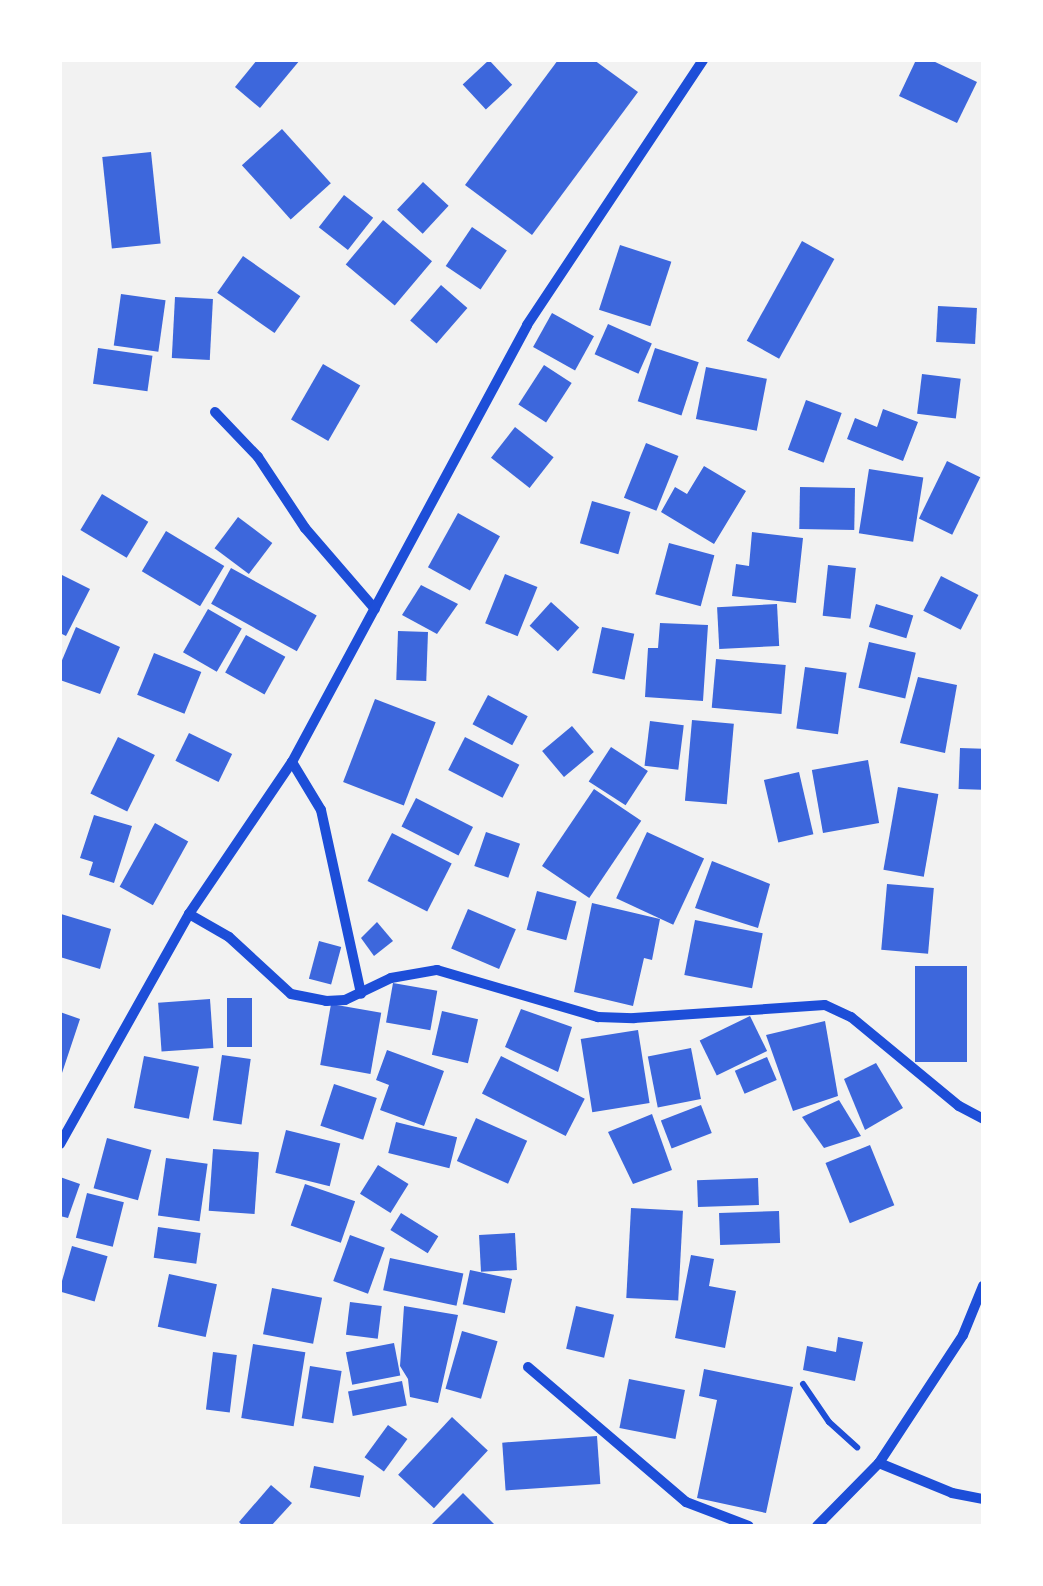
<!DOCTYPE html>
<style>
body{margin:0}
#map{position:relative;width:1043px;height:1586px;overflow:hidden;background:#f2f2f2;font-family:"PT Sans Narrow",sans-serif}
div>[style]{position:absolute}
.building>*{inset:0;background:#3d67dc;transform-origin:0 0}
.path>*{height:6px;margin:-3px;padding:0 3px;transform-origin:3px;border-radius:3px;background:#1d4ed8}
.minor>*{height:10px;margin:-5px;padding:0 5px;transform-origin:5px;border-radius:5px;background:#1d4ed8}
span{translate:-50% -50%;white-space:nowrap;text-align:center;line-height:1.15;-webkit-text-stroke:8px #fff;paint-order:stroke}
.frame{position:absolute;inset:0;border:62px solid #fff;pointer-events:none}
</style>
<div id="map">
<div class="building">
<div style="clip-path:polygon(257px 60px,300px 60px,260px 108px,235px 87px)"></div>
<div style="left:489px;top:60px;width:34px;height:36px;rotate:47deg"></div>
<div style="clip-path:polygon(558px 60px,594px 60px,638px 92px,532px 235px,465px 185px)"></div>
<div style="clip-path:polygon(916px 60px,931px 60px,977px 82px,957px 123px,899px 96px)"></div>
<div style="left:282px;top:129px;width:73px;height:54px;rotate:48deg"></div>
<div style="left:151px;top:152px;width:92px;height:49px;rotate:84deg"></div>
<div style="left:423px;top:182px;width:35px;height:38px;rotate:43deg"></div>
<div style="left:344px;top:195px;width:37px;height:41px;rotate:38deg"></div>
<div style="left:383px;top:220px;width:64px;height:58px;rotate:40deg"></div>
<div style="left:472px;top:227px;width:42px;height:47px;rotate:34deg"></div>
<div style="left:802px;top:241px;width:37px;height:114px;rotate:29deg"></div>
<div style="left:620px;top:245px;width:54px;height:68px;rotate:18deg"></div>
<div style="left:243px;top:256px;width:70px;height:45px;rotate:35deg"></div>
<div style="left:441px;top:285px;width:35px;height:47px;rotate:41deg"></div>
<div style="left:121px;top:294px;width:45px;height:52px;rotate:8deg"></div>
<div style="left:175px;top:297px;width:38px;height:61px;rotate:3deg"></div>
<div style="left:938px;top:306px;width:39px;height:36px;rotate:3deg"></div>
<div style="left:552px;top:313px;width:48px;height:39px;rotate:29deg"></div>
<div style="left:608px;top:324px;width:48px;height:33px;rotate:24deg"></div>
<div style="left:98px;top:348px;width:55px;height:36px;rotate:8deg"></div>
<div style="left:655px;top:348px;width:46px;height:56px;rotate:18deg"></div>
<div style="left:323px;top:364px;width:43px;height:64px;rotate:30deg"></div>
<div style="left:544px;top:365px;width:33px;height:47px;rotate:33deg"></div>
<div style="left:706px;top:367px;width:62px;height:53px;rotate:11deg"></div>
<div style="left:922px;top:374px;width:39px;height:40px;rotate:7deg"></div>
<div style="left:806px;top:400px;width:38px;height:53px;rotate:20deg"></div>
<div style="clip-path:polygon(883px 409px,918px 422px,903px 461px,847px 439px,855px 418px,877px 427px)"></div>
<div style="left:515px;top:427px;width:49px;height:39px;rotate:38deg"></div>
<div style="left:646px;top:443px;width:35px;height:59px;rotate:22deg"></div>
<div style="left:947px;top:461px;width:37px;height:64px;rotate:26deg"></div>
<div style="clip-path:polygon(704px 466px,746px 491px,714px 544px,661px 512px,675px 487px,687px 494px)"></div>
<div style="left:869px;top:469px;width:55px;height:65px;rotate:9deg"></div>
<div style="left:800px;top:487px;width:55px;height:42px;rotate:1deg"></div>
<div style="left:102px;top:494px;width:54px;height:42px;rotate:31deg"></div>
<div style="left:592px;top:501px;width:40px;height:44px;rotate:16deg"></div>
<div style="left:458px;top:513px;width:48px;height:62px;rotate:29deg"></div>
<div style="left:238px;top:517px;width:43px;height:39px;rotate:37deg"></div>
<div style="left:166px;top:531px;width:68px;height:47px;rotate:31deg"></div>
<div style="clip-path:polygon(752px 532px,803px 538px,796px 603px,732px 596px,736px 564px,749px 566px)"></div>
<div style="left:669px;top:543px;width:47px;height:53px;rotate:15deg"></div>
<div style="left:828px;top:565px;width:28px;height:51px;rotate:6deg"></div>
<div style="left:231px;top:568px;width:98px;height:41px;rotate:29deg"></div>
<div style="clip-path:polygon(60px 574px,90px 589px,66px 636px,60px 633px)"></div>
<div style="left:505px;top:574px;width:35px;height:53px;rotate:22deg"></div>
<div style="left:941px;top:576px;width:42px;height:39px;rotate:27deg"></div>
<div style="clip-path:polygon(421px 585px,458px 604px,437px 634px,402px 615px)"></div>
<div style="left:551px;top:602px;width:38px;height:32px;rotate:42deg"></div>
<div style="left:777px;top:604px;width:42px;height:60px;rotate:87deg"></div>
<div style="left:876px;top:604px;width:39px;height:24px;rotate:17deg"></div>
<div style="left:208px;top:609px;width:39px;height:50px;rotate:30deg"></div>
<div style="clip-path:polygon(660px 623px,708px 625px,703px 701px,645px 697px,648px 648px,658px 648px)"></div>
<div style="clip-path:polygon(76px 627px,120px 647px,100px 694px,60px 680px,60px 665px)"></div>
<div style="left:602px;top:627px;width:33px;height:47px;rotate:12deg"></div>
<div style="left:398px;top:631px;width:30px;height:49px;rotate:2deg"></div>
<div style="left:246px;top:635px;width:45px;height:43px;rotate:29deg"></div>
<div style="left:869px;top:642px;width:48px;height:47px;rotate:13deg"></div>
<div style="left:154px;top:653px;width:51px;height:45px;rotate:22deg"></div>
<div style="left:716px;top:659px;width:70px;height:49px;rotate:5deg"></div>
<div style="left:805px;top:667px;width:42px;height:62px;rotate:8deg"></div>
<div style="clip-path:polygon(918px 677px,957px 685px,945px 753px,900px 743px)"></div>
<div style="left:488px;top:695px;width:45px;height:33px;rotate:28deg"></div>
<div style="left:375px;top:699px;width:65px;height:89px;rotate:21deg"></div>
<div style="left:692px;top:720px;width:42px;height:81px;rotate:5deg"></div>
<div style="left:650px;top:721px;width:34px;height:45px;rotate:7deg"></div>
<div style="left:572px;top:726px;width:34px;height:39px;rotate:50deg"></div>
<div style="left:189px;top:733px;width:48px;height:31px;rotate:26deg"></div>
<div style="left:118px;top:737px;width:41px;height:63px;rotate:26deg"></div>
<div style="left:465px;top:737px;width:61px;height:37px;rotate:27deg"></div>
<div style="left:611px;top:747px;width:44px;height:41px;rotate:33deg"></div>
<div style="left:960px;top:748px;width:23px;height:41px;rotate:2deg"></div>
<div style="left:868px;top:760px;width:64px;height:57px;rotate:80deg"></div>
<div style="left:799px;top:772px;width:64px;height:36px;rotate:77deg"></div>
<div style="left:898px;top:787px;width:41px;height:84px;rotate:10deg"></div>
<div style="left:594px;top:789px;width:57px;height:93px;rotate:34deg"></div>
<div style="left:416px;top:798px;width:64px;height:32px;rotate:27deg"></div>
<div style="clip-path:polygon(94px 815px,132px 826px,114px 883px,89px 875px,93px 862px,80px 858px)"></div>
<div style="left:155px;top:823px;width:38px;height:73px;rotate:29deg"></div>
<div style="left:486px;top:832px;width:36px;height:36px;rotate:19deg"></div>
<div style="left:647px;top:832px;width:63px;height:73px;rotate:25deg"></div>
<div style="left:392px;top:833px;width:67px;height:54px;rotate:27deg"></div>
<div style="clip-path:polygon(712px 861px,770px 884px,758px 928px,695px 908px)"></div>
<div style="left:887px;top:884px;width:47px;height:66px;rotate:5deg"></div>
<div style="left:537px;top:891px;width:41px;height:40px;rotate:15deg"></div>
<div style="clip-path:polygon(592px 903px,660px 919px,652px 960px,644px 958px,633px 1006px,574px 992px)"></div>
<div style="left:468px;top:909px;width:52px;height:43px;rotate:23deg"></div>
<div style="clip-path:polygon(61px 914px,111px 929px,100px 969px,60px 957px)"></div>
<div style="left:695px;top:920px;width:69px;height:56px;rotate:11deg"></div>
<div style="clip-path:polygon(377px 922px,393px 941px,374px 956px,361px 938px)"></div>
<div style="left:319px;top:941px;width:23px;height:39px;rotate:15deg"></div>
<div style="left:915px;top:966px;width:52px;height:96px"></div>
<div style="left:393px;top:983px;width:45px;height:40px;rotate:10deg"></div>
<div style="left:227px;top:998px;width:25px;height:49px"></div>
<div style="left:210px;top:999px;width:49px;height:52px;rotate:86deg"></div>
<div style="left:331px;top:1004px;width:51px;height:62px;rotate:10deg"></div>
<div style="clip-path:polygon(521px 1009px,572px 1027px,558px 1072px,505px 1047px)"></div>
<div style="left:442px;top:1011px;width:37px;height:45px;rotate:13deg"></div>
<div style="clip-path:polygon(60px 1012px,80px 1019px,61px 1076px,60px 1076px)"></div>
<div style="left:750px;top:1016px;width:39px;height:56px;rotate:64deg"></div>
<div style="clip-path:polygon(825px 1021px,838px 1096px,793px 1111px,766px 1035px)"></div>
<div style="left:638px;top:1030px;width:74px;height:58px;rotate:81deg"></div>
<div style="left:691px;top:1048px;width:52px;height:44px;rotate:79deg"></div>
<div style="clip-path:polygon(387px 1050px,444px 1071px,424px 1126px,380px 1110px,389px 1085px,376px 1080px)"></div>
<div style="left:222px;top:1055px;width:29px;height:66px;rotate:8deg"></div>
<div style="left:144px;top:1056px;width:56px;height:53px;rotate:11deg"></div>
<div style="left:501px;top:1056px;width:94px;height:42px;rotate:27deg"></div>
<div style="left:767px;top:1057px;width:25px;height:35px;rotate:67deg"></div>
<div style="clip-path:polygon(876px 1063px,903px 1108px,865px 1130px,844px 1079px)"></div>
<div style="left:334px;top:1084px;width:45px;height:44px;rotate:18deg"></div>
<div style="clip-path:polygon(839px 1100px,861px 1136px,824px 1148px,802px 1117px)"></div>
<div style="left:701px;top:1105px;width:30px;height:43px;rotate:69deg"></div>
<div style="clip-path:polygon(652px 1114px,672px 1170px,633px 1184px,608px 1132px)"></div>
<div style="left:476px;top:1118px;width:56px;height:47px;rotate:24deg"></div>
<div style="left:396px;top:1122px;width:63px;height:32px;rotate:14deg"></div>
<div style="left:286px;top:1130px;width:56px;height:44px;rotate:14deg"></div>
<div style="left:107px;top:1138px;width:46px;height:52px;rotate:15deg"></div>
<div style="left:870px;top:1145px;width:65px;height:48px;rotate:68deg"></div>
<div style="left:213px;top:1149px;width:46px;height:62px;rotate:4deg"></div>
<div style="left:166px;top:1158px;width:42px;height:58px;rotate:8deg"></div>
<div style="left:378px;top:1165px;width:36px;height:34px;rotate:32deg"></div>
<div style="clip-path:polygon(60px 1177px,80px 1184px,68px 1218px,60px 1216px)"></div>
<div style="left:758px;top:1178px;width:27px;height:61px;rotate:88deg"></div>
<div style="left:305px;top:1184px;width:53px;height:44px;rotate:19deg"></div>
<div style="left:87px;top:1193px;width:38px;height:46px;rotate:14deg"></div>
<div style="left:631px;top:1208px;width:52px;height:90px;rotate:3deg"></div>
<div style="left:779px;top:1211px;width:32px;height:60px;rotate:88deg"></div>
<div style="left:401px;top:1213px;width:44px;height:20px;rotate:32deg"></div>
<div style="left:158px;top:1227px;width:43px;height:31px;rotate:8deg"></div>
<div style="left:515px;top:1233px;width:37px;height:36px;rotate:87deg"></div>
<div style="left:350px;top:1235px;width:37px;height:49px;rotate:20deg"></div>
<div style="left:72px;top:1246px;width:37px;height:47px;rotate:16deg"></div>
<div style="clip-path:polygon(691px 1255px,714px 1259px,709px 1286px,736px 1291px,725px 1348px,675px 1338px)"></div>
<div style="left:390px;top:1258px;width:75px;height:33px;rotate:12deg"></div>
<div style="left:470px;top:1270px;width:43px;height:35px;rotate:12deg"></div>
<div style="left:169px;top:1274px;width:49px;height:54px;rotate:12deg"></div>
<div style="left:272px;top:1288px;width:51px;height:47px;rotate:11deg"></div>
<div style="left:350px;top:1302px;width:32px;height:33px;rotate:7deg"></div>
<div style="clip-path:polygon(404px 1306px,458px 1315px,438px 1403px,410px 1397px,408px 1379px,400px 1366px)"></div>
<div style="left:576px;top:1306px;width:39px;height:44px;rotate:13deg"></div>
<div style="left:462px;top:1331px;width:37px;height:60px;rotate:16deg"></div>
<div style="clip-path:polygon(838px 1337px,863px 1342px,855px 1381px,803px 1370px,807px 1346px,836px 1352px)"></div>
<div style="left:394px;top:1343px;width:33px;height:49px;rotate:79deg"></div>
<div style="left:253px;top:1344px;width:53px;height:75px;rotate:9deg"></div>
<div style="left:213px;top:1352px;width:24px;height:58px;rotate:7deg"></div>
<div style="left:310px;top:1366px;width:32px;height:53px;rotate:9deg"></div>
<div style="clip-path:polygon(704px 1369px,793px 1387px,766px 1513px,697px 1498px,717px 1400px,699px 1396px)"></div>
<div style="left:629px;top:1379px;width:57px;height:50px;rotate:11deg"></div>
<div style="left:402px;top:1381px;width:25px;height:55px;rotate:79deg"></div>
<div style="left:452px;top:1417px;width:49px;height:79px;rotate:43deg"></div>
<div style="left:388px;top:1425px;width:24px;height:40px;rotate:36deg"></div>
<div style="left:597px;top:1436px;width:48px;height:95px;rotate:86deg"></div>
<div style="left:314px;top:1466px;width:51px;height:22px;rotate:11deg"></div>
<div style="clip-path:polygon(271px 1485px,292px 1503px,271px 1526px,243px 1526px,239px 1522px)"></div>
<div style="clip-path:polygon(463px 1493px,496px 1526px,430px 1526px)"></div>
</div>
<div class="path">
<div style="left:803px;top:1384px;width:46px;rotate:55.6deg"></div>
<div style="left:829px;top:1422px;width:38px;rotate:42deg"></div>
</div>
<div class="minor">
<div style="left:215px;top:412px;width:62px;rotate:46.3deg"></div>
<div style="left:258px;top:457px;width:85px;rotate:56.5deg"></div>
<div style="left:305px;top:528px;width:107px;rotate:49.2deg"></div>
<div style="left:292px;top:762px;width:56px;rotate:58.9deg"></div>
<div style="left:321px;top:810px;width:188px;rotate:77.7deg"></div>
<div style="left:189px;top:914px;width:46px;rotate:29.9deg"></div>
<div style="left:229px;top:937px;width:84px;rotate:42.6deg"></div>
<div style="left:291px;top:994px;width:36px;rotate:11deg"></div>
<div style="left:326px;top:1001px;width:19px;rotate:-3deg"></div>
<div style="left:345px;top:1000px;width:51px;rotate:-25.6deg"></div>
<div style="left:391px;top:978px;width:47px;rotate:-9.9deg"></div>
<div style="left:437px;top:970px;width:168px;rotate:16.3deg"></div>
<div style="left:598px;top:1017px;width:36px;rotate:2deg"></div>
<div style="left:634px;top:1018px;width:191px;rotate:-3.9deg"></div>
<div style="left:825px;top:1005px;width:29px;rotate:25deg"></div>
<div style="left:851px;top:1017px;width:140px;rotate:39.5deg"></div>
<div style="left:959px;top:1106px;width:27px;rotate:28deg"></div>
<div style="left:60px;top:1144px;width:264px;rotate:-60.7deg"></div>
<div style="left:189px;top:914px;width:184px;rotate:-55.9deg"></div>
<div style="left:292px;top:762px;width:496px;rotate:-61.7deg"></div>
<div style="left:527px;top:325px;width:318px;rotate:-56.4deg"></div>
<div style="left:528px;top:1367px;width:208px;rotate:40.5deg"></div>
<div style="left:686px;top:1502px;width:67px;rotate:20.9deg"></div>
<div style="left:879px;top:1463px;width:79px;rotate:22.3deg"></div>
<div style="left:952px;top:1493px;width:32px;rotate:11deg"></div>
<div style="left:817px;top:1526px;width:88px;rotate:-45.5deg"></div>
<div style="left:879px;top:1463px;width:153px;rotate:-56.7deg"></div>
<div style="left:963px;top:1335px;width:53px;rotate:-67.8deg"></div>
</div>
<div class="frame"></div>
</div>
